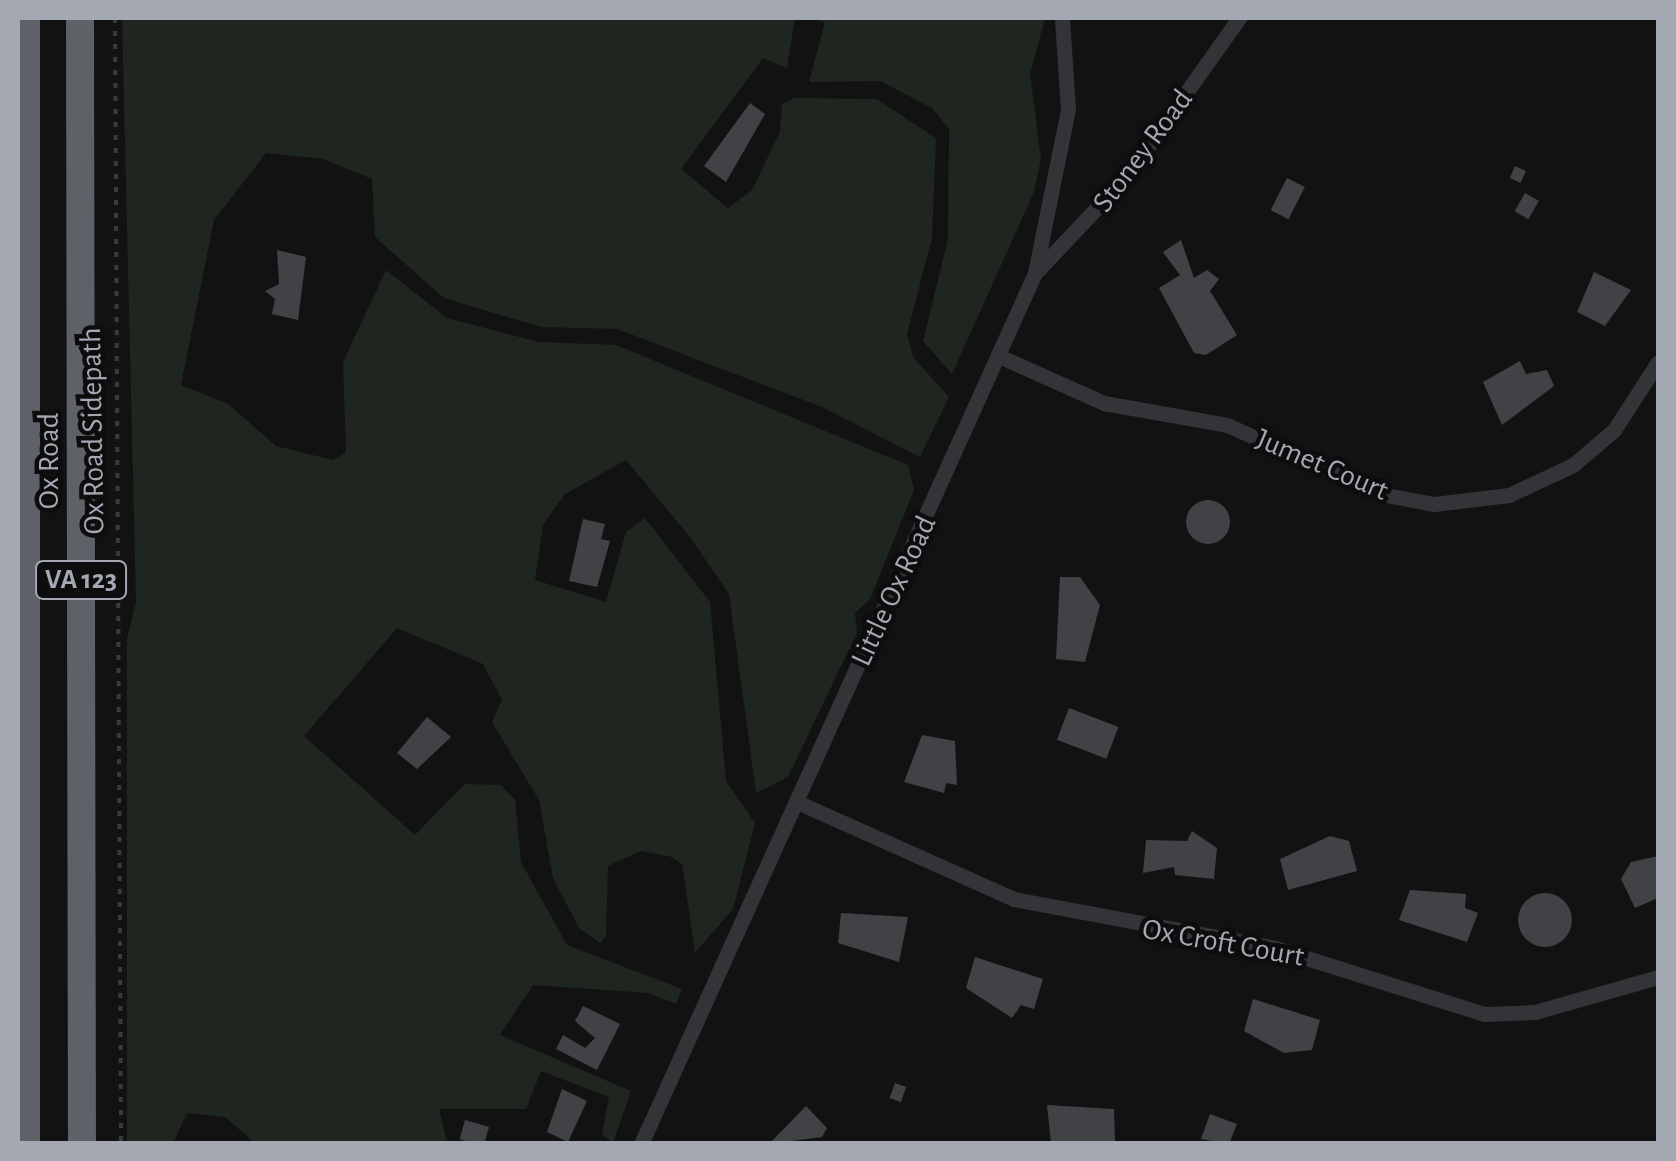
<!DOCTYPE html>
<style>
body{margin:0}
#map{position:relative;width:1676px;height:1161px;overflow:hidden;background:#121213;font-family:"Alegreya Sans",sans-serif}
div>[style]{position:absolute}
.green>*{inset:0;background:#1e261f}
.building>*{inset:0;background:#414246;transform-origin:0 0}
.round{border-radius:50%}
.path>*{height:4px;margin-top:-2px;transform-origin:0;background:repeating-linear-gradient(90deg,#393a3f 0 5px,transparent 0 13px)}
.street>*{height:15px;margin:-7.5px;padding:0 7.5px;transform-origin:7.5px;border-radius:7.5px;background:#333438}
.highway>*{height:28px;margin:-14px;padding:0 14px;transform-origin:14px;border-radius:14px;background:#5f6169}
span{translate:-50% -50%;white-space:nowrap;text-align:center;line-height:1.15;-webkit-text-stroke:9px #0d0d0e;paint-order:stroke}
.shield-label span{padding:2px 8px;background:#0d0d0e;border:2px solid;border-radius:8px;-webkit-text-stroke-width:0}
.shield-label{font-size:28px;color:#a4a8b3;font-weight:700}
.street-label{font-size:30px;color:#a4a8b3}
.frame{position:absolute;inset:0;border:20px solid #a4a8b3;pointer-events:none}
</style>
<div id="map">
<div class="green">
<div style="clip-path:polygon(122px 18px,795px 18px,787px 68px,763px 58px,681px 169px,728px 208px,752px 190px,780px 132px,782px 104px,795px 98px,877px 99px,936px 138px,932px 238px,907px 334px,913px 357px,949px 397px,920px 457px,822px 407px,617px 329px,541px 327px,444px 298px,375px 237px,372px 179px,323px 159px,266px 153px,214px 220px,181px 385px,228px 404px,276px 446px,333px 460px,346px 452px,343px 362px,386px 270px,447px 318px,539px 342px,616px 345px,908px 465px,914px 490px,870px 599px,855px 613px,857px 633px,788px 777px,756px 793px,729px 594px,690px 537px,626px 460px,565px 494px,543px 525px,535px 580px,606px 602px,626px 532px,645px 518px,710px 602px,726px 781px,755px 823px,733px 909px,695px 953px,682px 864px,672px 857px,641px 851px,608px 866px,606px 936px,600px 943px,579px 928px,553px 878px,539px 800px,492px 722px,502px 700px,483px 664px,397px 628px,304px 736px,415px 835px,465px 784px,501px 785px,515px 800px,521px 862px,567px 945px,682px 989px,676px 1004px,648px 993px,533px 985px,500px 1035px,631px 1091px,613px 1143px,602px 1135px,609px 1097px,541px 1071px,526px 1109px,439px 1109px,447px 1143px,255px 1143px,225px 1117px,187px 1113px,173px 1143px,127px 1143px,127px 639px,136px 602px)"></div>
<div style="clip-path:polygon(805px 18px,1045px 18px,1030px 74px,1041px 159px,1034px 192px,952px 374px,923px 341px,948px 239px,949px 129px,932px 108px,880px 81px,809px 82px,825px 22px)"></div>
</div>
<div class="building">
<div style="clip-path:polygon(750px 103px,765px 114px,726px 182px,704px 166px)"></div>
<div style="left:1515px;top:166px;width:12px;height:13px;rotate:24deg"></div>
<div style="left:1287px;top:178px;width:20px;height:36px;rotate:27deg"></div>
<div style="left:1525px;top:193px;width:16px;height:21px;rotate:30deg"></div>
<div style="clip-path:polygon(1181px 240px,1194px 278px,1207px 270px,1219px 279px,1210px 291px,1237px 335px,1206px 355px,1194px 353px,1159px 288px,1180px 275px,1163px 252px)"></div>
<div style="clip-path:polygon(277px 250px,306px 257px,298px 320px,272px 314px,275px 299px,265px 291px,279px 284px)"></div>
<div style="clip-path:polygon(1594px 272px,1631px 290px,1605px 326px,1577px 312px)"></div>
<div style="clip-path:polygon(1520px 361px,1526px 374px,1547px 370px,1554px 386px,1502px 425px,1483px 382px)"></div>
<div class="round" style="left:1186px;top:500px;width:44px;height:44px"></div>
<div style="clip-path:polygon(583px 519px,605px 524px,601px 539px,610px 541px,597px 587px,569px 581px)"></div>
<div style="clip-path:polygon(1060px 577px,1080px 577px,1100px 605px,1085px 662px,1056px 659px)"></div>
<div style="left:1069px;top:708px;width:53px;height:34px;rotate:21deg"></div>
<div style="clip-path:polygon(427px 717px,451px 737px,417px 769px,397px 753px)"></div>
<div style="clip-path:polygon(922px 735px,955px 741px,957px 785px,946px 783px,944px 793px,904px 782px)"></div>
<div style="clip-path:polygon(1192px 831px,1217px 848px,1214px 879px,1175px 875px,1174px 867px,1143px 873px,1146px 840px,1187px 841px)"></div>
<div style="clip-path:polygon(1330px 836px,1349px 841px,1357px 871px,1288px 890px,1280px 859px)"></div>
<div style="clip-path:polygon(1658px 856px,1658px 898px,1635px 908px,1621px 879px,1631px 862px)"></div>
<div style="clip-path:polygon(1410px 890px,1466px 894px,1465px 908px,1478px 913px,1467px 942px,1399px 920px)"></div>
<div class="round" style="left:1518px;top:893px;width:54px;height:54px"></div>
<div style="clip-path:polygon(841px 913px,908px 917px,899px 962px,838px 943px)"></div>
<div style="clip-path:polygon(975px 957px,1043px 979px,1034px 1009px,1021px 1005px,1012px 1018px,966px 988px)"></div>
<div style="clip-path:polygon(1253px 999px,1320px 1020px,1312px 1050px,1284px 1053px,1244px 1031px)"></div>
<div style="clip-path:polygon(583px 1006px,620px 1024px,597px 1070px,556px 1049px,563px 1035px,585px 1048px,595px 1038px,575px 1021px)"></div>
<div style="left:895px;top:1083px;width:12px;height:16px;rotate:20deg"></div>
<div style="clip-path:polygon(562px 1089px,587px 1101px,568px 1142px,547px 1132px)"></div>
<div style="clip-path:polygon(1047px 1105px,1114px 1109px,1115px 1141px,1051px 1144px)"></div>
<div style="clip-path:polygon(806px 1106px,827px 1128px,822px 1137px,769px 1144px)"></div>
<div style="clip-path:polygon(1210px 1114px,1237px 1124px,1229px 1144px,1201px 1139px)"></div>
<div style="left:465px;top:1120px;width:25px;height:20px;rotate:16deg"></div>
</div>
<div class="path">
<div style="left:115px;top:18px;width:1126px;rotate:89.69deg"></div>
</div>
<div class="street">
<div style="left:1038px;top:270px;width:128px;rotate:-46.6deg"></div>
<div style="left:1126px;top:177px;width:195px;rotate:-54.6deg"></div>
<div style="left:1001px;top:357px;width:113px;rotate:24.1deg"></div>
<div style="left:1104px;top:403px;width:125px;rotate:10.1deg"></div>
<div style="left:1227px;top:425px;width:169px;rotate:24.1deg"></div>
<div style="left:1381px;top:494px;width:54px;rotate:10.7deg"></div>
<div style="left:1434px;top:504px;width:76px;rotate:-6.8deg"></div>
<div style="left:1509px;top:495px;width:71px;rotate:-25.1deg"></div>
<div style="left:1573px;top:465px;width:54px;rotate:-40.5deg"></div>
<div style="left:1614px;top:430px;width:81px;rotate:-57.1deg"></div>
<div style="left:797px;top:802px;width:238px;rotate:24.1deg"></div>
<div style="left:1014px;top:899px;width:266px;rotate:10.6deg"></div>
<div style="left:1275px;top:948px;width:219px;rotate:17.5deg"></div>
<div style="left:1484px;top:1014px;width:51px;rotate:-2.2deg"></div>
<div style="left:1535px;top:1012px;width:128px;rotate:-15.9deg"></div>
<div style="left:641px;top:1144px;width:956px;rotate:-65.66deg"></div>
<div style="left:1035px;top:273px;width:167px;rotate:-78.6deg"></div>
<div style="left:1068px;top:109px;width:91px;rotate:-93.8deg"></div>
</div>
<div class="highway">
<div style="left:26px;top:18px;width:1126px;rotate:90deg"></div>
<div style="left:80px;top:18px;width:1126px;rotate:89.9deg"></div>
</div>
<div class="shield-label">
<span style="left:81px;top:580px">VA 123</span>
</div>
<div class="street-label">
<span style="left:1143px;top:151px;rotate:-53deg">Stoney Road</span>
<span style="left:93px;top:431px;rotate:-91deg">Ox Road Sidepath</span>
<span style="left:49px;top:461px;rotate:-90deg">Ox Road</span>
<span style="left:1322px;top:465px;rotate:23deg">Jumet Court</span>
<span style="left:894px;top:591px;rotate:-65deg">Little Ox Road</span>
<span style="left:1223px;top:943px;rotate:10deg">Ox Croft Court</span>
</div>
<div class="frame"></div>
</div>
